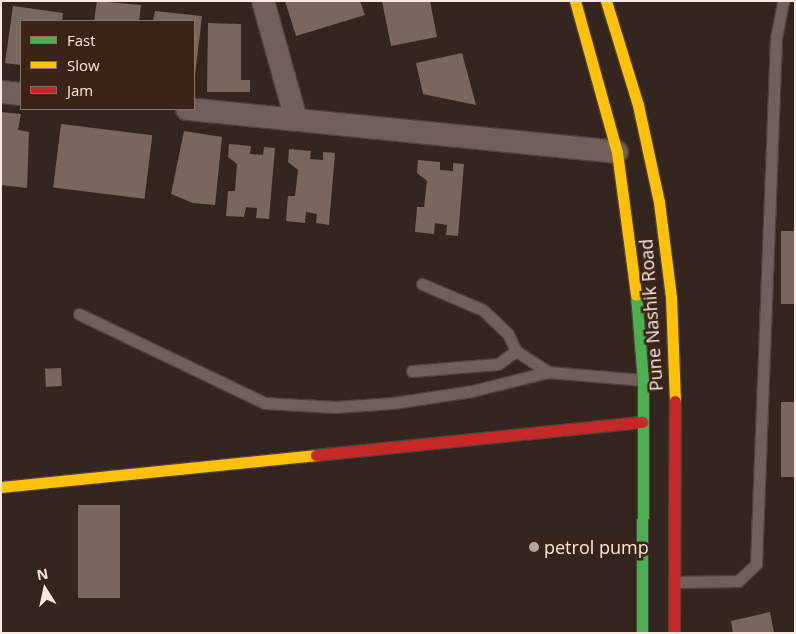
<!DOCTYPE html>
<style>
body{margin:0}
#map{position:relative;width:796px;height:634px;overflow:hidden;background:#34261f;font-family:"Open Sans",sans-serif}
div>[style]{position:absolute}
.building>*{inset:0;background:#79675e;transform-origin:0 0}
.roads{filter:drop-shadow(1px 0 #4e423c) drop-shadow(-1px 0 #4e423c) drop-shadow(0 1px #4e423c) drop-shadow(0 -1px #4e423c)}
.lane>*{height:11px;margin:-5.5px;padding:0 5.5px;transform-origin:5.5px;border-radius:5.5px;background:#705f5b}
.street>*{height:22px;margin:-11px;padding:0 11px;transform-origin:11px;border-radius:11px;background:#705f5b}
.fast>*{height:11px;margin:-5.5px;padding:0 5.5px;transform-origin:5.5px;border-radius:5.5px;background:#4caf50}
.slow>*{height:11px;margin:-5.5px;padding:0 5.5px;transform-origin:5.5px;border-radius:5.5px;background:#ffc107}
.jam>*{height:11px;margin:-5.5px;padding:0 5.5px;transform-origin:5.5px;border-radius:5.5px;background:#c62828}
.dots>*{width:14px;height:14px;translate:-50% -50%;box-sizing:border-box;border:2px solid #3c2317;border-radius:50%}
span{translate:-50% -50%;white-space:nowrap;text-align:center;line-height:1.15;-webkit-text-stroke:5px #3c2317;paint-order:stroke}
.street-label{font-size:18px;color:#fae9e1}
.poi-label{font-size:18px;color:#fae9e1}
.left{translate:0 -50%;text-align:left}
.frame{position:absolute;inset:0;border:2px solid #fae9e1;pointer-events:none}
.legend{position:absolute;left:20px;top:20px;width:175px;height:90px;box-sizing:border-box;background:#3c2317;border:1px solid #887268;margin:0;padding:6px 9px;list-style:none;font-size:15px;color:#fae9e1}
.legend li{display:flex;align-items:center;gap:10px;height:25px}
.legend b{width:25px;border:1px solid #887268}
.north{position:absolute;left:20px;top:564px;width:50px;height:50px;-webkit-text-stroke:4px #3c2317;paint-order:stroke;rotate:350deg;font-size:14px;font-weight:700;line-height:20px;text-align:center;color:#fae9e1}
.north::after{content:'';display:block;margin:auto;width:18px;height:22px;background:#fae9e1;clip-path:polygon(50% 0,100% 100%,50% 72%,0 100%)}
</style>
<div id="map">
<div class="building">
<div style="clip-path:polygon(97px 1px,141px 5px,139px 21px,94px 21px)"></div>
<div style="clip-path:polygon(285px 1px,360px 1px,365px 15px,296px 36px)"></div>
<div style="clip-path:polygon(382px 1px,430px 1px,437px 37px,391px 46px)"></div>
<div style="clip-path:polygon(13px 6px,63px 13px,62px 21px,21px 21px,21px 65px,5px 63px)"></div>
<div style="clip-path:polygon(155px 11px,202px 16px,195px 75px,194px 21px,153px 21px)"></div>
<div style="clip-path:polygon(208px 23px,241px 24px,241px 80px,250px 80px,250px 92px,207px 92px)"></div>
<div style="clip-path:polygon(462px 53px,476px 105px,423px 94px,416px 63px)"></div>
<div style="clip-path:polygon(1px 112px,21px 114px,18px 130px,29px 132px,27px 188px,1px 185px)"></div>
<div style="left:61px;top:124px;width:92px;height:64px;rotate:7deg"></div>
<div style="clip-path:polygon(184px 131px,222px 137px,215px 205px,193px 203px,171px 194px)"></div>
<div style="clip-path:polygon(229px 144px,251px 146px,250px 154px,263px 155px,264px 147px,275px 148px,269px 219px,256px 218px,257px 208px,246px 207px,244px 217px,226px 216px,228px 191px,235px 191px,237px 164px,228px 157px)"></div>
<div style="clip-path:polygon(289px 149px,311px 151px,310px 159px,323px 160px,323px 152px,335px 153px,329px 225px,316px 223px,317px 214px,306px 212px,305px 223px,286px 221px,288px 196px,295px 196px,298px 170px,288px 162px)"></div>
<div style="clip-path:polygon(418px 160px,440px 162px,440px 170px,453px 171px,453px 163px,464px 164px,458px 236px,446px 235px,447px 225px,435px 223px,434px 234px,415px 232px,417px 207px,424px 207px,427px 181px,417px 173px)"></div>
<div style="left:781px;top:231px;width:14px;height:73px"></div>
<div style="left:61px;top:368px;width:18px;height:16px;rotate:87deg"></div>
<div style="left:781px;top:402px;width:14px;height:75px"></div>
<div style="left:78px;top:505px;width:42px;height:93px"></div>
<div style="clip-path:polygon(770px 612px,774px 633px,733px 633px,731px 621px)"></div>
</div>
<div class="roads">
<div class="lane">
<div style="left:422px;top:284px;width:66px;rotate:23.1deg"></div>
<div style="left:483px;top:310px;width:35px;rotate:44deg"></div>
<div style="left:508px;top:334px;width:19px;rotate:65deg"></div>
<div style="left:516px;top:351px;width:38px;rotate:33deg"></div>
<div style="left:548px;top:372px;width:95px;rotate:4.8deg"></div>
<div style="left:79px;top:314px;width:206px;rotate:25.6deg"></div>
<div style="left:265px;top:403px;width:70px;rotate:3.3deg"></div>
<div style="left:335px;top:407px;width:58px;rotate:-3.9deg"></div>
<div style="left:393px;top:403px;width:80px;rotate:-8.6deg"></div>
<div style="left:472px;top:391px;width:78px;rotate:-14deg"></div>
<div style="left:412px;top:371px;width:86px;rotate:-4.7deg"></div>
<div style="left:498px;top:364px;width:22px;rotate:-36deg"></div>
<div style="left:674px;top:582px;width:64px;rotate:-0.9deg"></div>
<div style="left:738px;top:581px;width:25px;rotate:-43deg"></div>
<div style="left:756px;top:564px;width:526px;rotate:-87.82deg"></div>
<div style="left:776px;top:38px;width:38px;rotate:-79deg"></div>
</div>
<div class="street">
<div style="left:263px;top:1px;width:123px;rotate:74.4deg"></div>
<div style="left:1px;top:92px;width:20px;rotate:6deg"></div>
<div style="left:187px;top:109px;width:432px;rotate:5.7deg"></div>
</div>
<div class="fast">
<div style="left:636px;top:295px;width:85px;rotate:85.3deg"></div>
<div style="left:643px;top:380px;width:253px;rotate:90.2deg"></div>
</div>
<div class="slow">
<div style="left:575px;top:1px;width:157px;rotate:74.5deg"></div>
<div style="left:617px;top:152px;width:144px;rotate:82.4deg"></div>
<div style="left:606px;top:1px;width:109px;rotate:72.9deg"></div>
<div style="left:638px;top:105px;width:99px;rotate:77.8deg"></div>
<div style="left:659px;top:202px;width:96px;rotate:82.8deg"></div>
<div style="left:671px;top:297px;width:104px;rotate:87.8deg"></div>
<div style="left:1px;top:487px;width:317px;rotate:-5.8deg"></div>
</div>
<div class="jam">
<div style="left:316px;top:455px;width:328px;rotate:-5.8deg"></div>
<div style="left:674px;top:633px;width:232px;rotate:-89.8deg"></div>
</div>
</div>
<div class="dots">
<div style="left:534px;top:547px;background:#b5a59d"></div>
</div>
<div class="street-label">
<span style="left:651px;top:315px;rotate:-94deg">Pune Nashik Road</span>
</div>
<div class="poi-label">
<span class="left" style="left:544px;top:547px">petrol pump</span>
</div>
<div class="frame"></div>
<ul class="legend">
<li><b style="height:6px;background:#4caf50"></b>Fast</li>
<li><b style="height:6px;background:#ffc107"></b>Slow</li>
<li><b style="height:6px;background:#c62828"></b>Jam</li>
</ul>
<div class="north">N</div>
</div>
